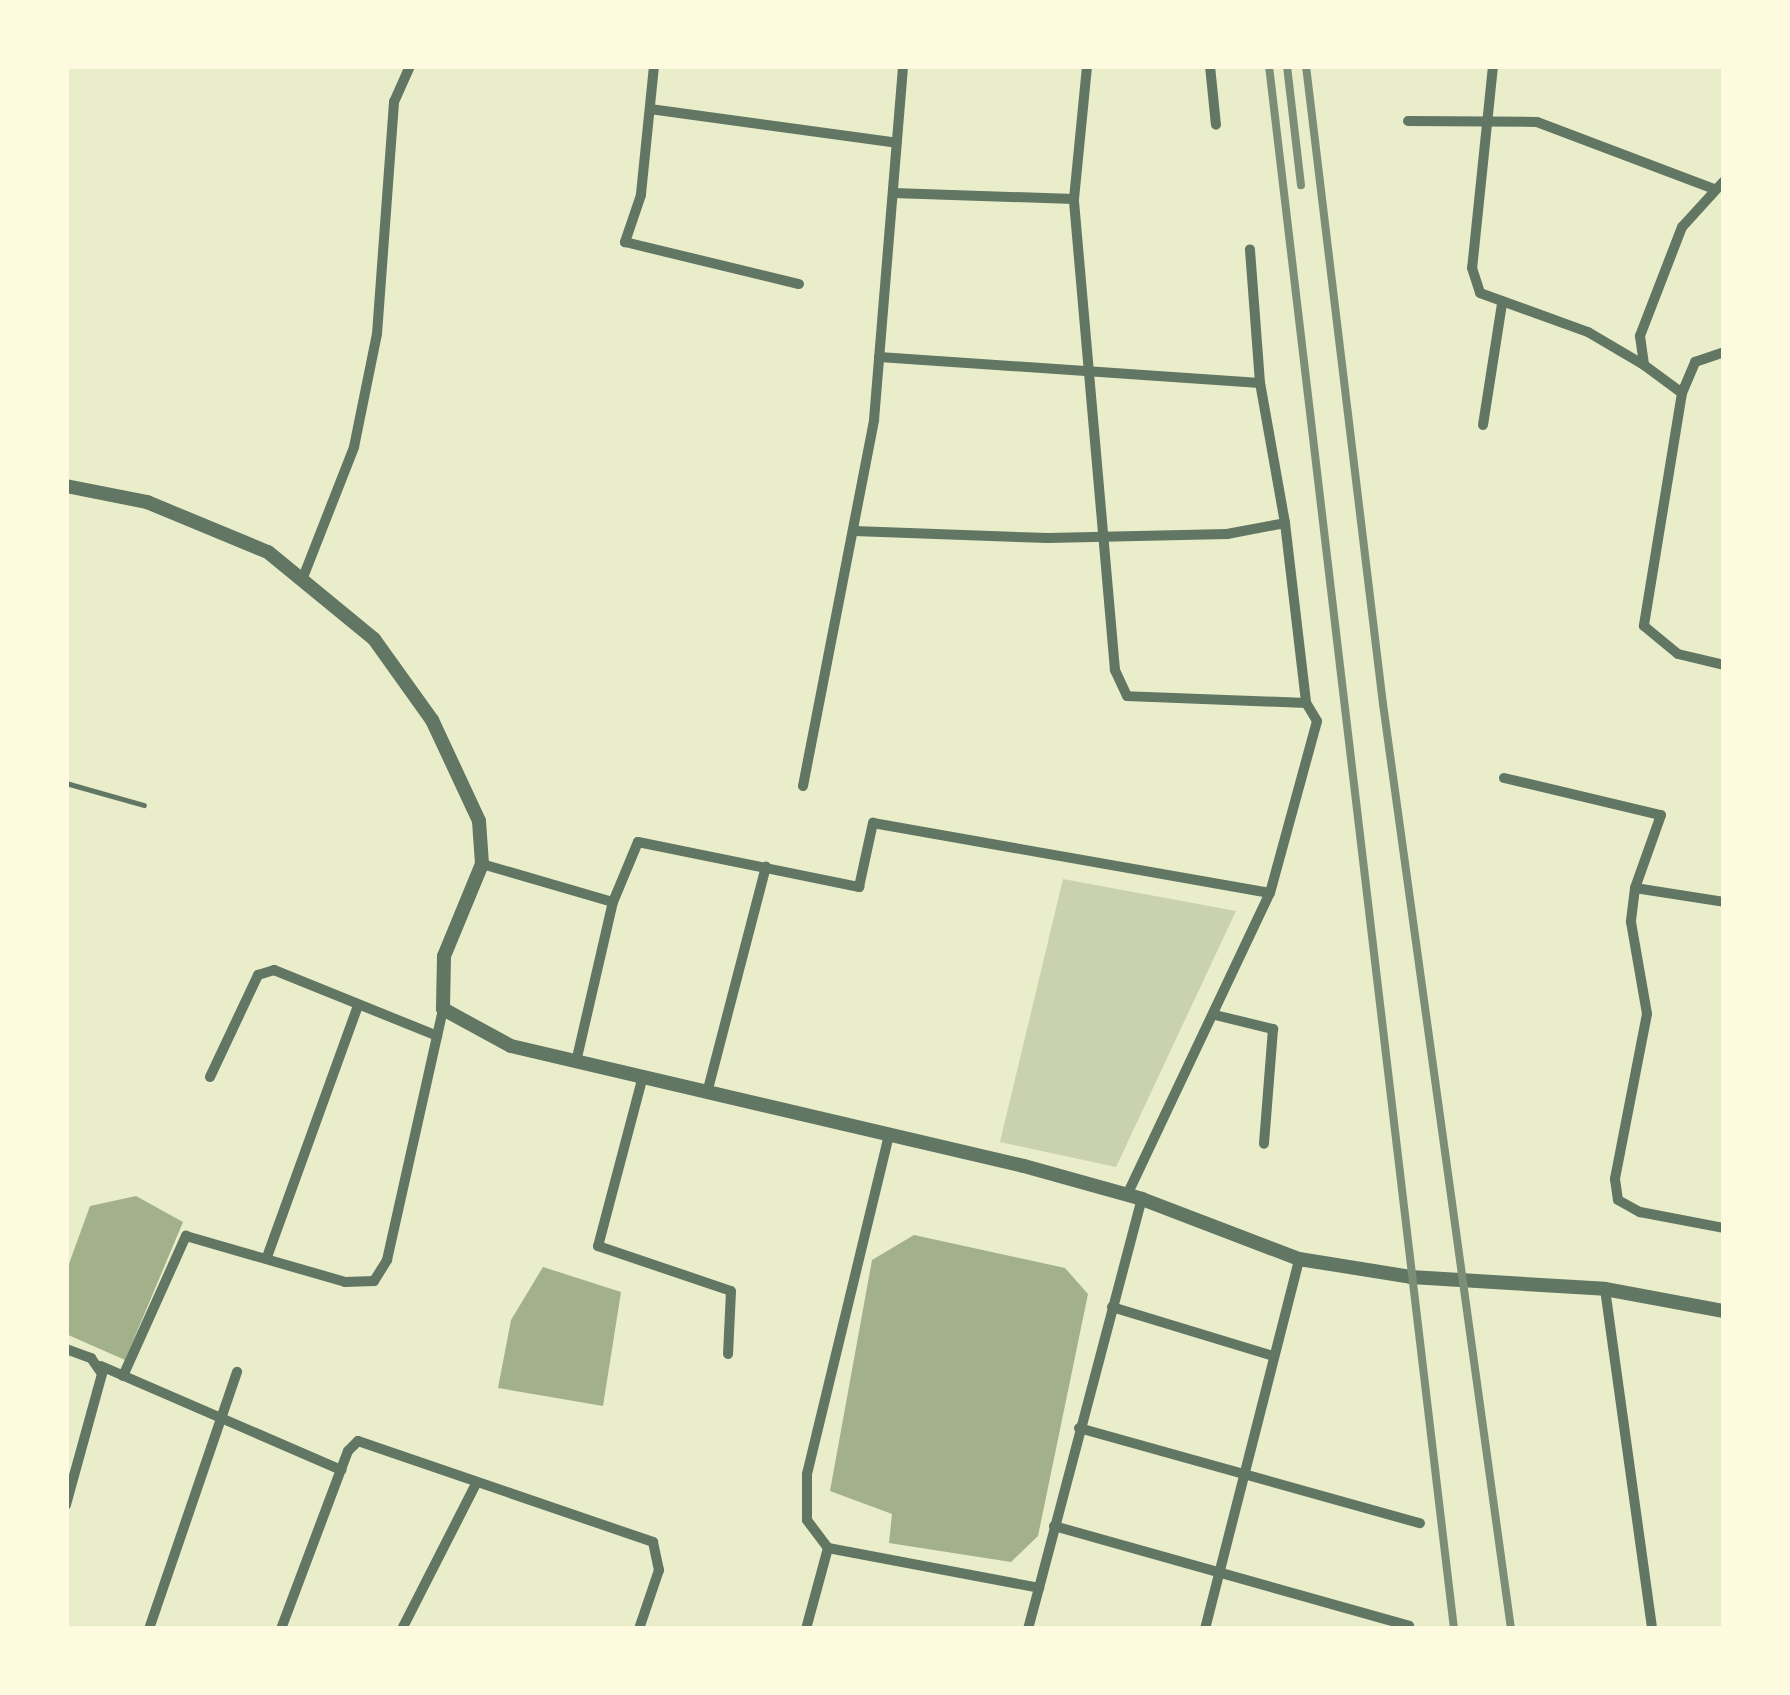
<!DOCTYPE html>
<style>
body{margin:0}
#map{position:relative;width:1790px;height:1695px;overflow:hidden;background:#e9edc9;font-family:Quicksand,sans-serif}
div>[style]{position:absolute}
.green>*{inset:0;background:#cad2ad}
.water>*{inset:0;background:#a3b18a}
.service>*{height:4.5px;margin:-2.25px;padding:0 2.25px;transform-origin:2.25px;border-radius:2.25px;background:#617663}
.minor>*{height:10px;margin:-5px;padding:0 5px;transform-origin:5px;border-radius:5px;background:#617663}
.tertiary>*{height:14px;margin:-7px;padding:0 7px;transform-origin:7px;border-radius:7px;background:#617663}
.rail>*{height:8px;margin:-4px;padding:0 4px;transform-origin:4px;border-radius:4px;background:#7c8e77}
span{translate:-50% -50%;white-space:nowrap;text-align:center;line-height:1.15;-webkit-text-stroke:9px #fefae0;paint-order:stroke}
.frame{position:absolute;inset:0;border:69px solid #fefae0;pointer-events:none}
</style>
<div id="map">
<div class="green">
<div style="clip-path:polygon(1063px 879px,1236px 911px,1116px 1167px,1000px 1142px)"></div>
</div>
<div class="water">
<div style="clip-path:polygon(136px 1196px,183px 1222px,125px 1360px,66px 1334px,66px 1272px,90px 1206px)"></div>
<div style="clip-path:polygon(914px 1235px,1065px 1268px,1088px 1294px,1038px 1536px,1011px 1562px,889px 1543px,892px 1514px,830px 1491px,872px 1260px)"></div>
<div style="clip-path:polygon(543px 1267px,621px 1292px,603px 1406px,498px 1388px,511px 1320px)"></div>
</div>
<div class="service">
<div style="left:66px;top:260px;width:42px;rotate:90deg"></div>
<div style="left:66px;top:783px;width:81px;rotate:15.8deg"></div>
</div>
<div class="minor">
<div style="left:654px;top:66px;width:130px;rotate:95.8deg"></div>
<div style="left:641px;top:195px;width:50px;rotate:108.8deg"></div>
<div style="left:625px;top:242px;width:179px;rotate:13.6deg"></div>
<div style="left:1210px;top:66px;width:59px;rotate:84.2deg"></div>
<div style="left:1493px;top:66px;width:203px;rotate:95.9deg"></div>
<div style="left:1472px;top:268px;width:26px;rotate:72deg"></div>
<div style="left:1480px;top:293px;width:115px;rotate:19.9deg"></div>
<div style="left:1588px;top:332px;width:65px;rotate:30.5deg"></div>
<div style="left:650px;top:109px;width:249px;rotate:7.8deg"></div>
<div style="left:1408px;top:121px;width:129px;rotate:0.4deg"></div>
<div style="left:1537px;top:122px;width:189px;rotate:20.7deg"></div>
<div style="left:1724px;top:181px;width:62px;rotate:132.4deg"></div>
<div style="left:1682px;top:227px;width:117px;rotate:111.1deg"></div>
<div style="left:1640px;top:336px;width:29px;rotate:82deg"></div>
<div style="left:1644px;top:365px;width:47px;rotate:36.4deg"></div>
<div style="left:1682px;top:393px;width:236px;rotate:99.3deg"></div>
<div style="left:1644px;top:626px;width:44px;rotate:39.5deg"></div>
<div style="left:1678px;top:654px;width:47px;rotate:13.4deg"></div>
<div style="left:893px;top:193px;width:181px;rotate:1.9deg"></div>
<div style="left:879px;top:357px;width:382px;rotate:3.9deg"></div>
<div style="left:1682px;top:393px;width:34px;rotate:-67deg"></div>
<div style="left:1695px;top:362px;width:31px;rotate:-19deg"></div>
<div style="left:1483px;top:425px;width:122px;rotate:-81.1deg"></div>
<div style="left:1285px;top:523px;width:181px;rotate:83.3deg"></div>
<div style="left:854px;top:531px;width:194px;rotate:2.1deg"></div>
<div style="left:1048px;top:538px;width:179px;rotate:-1.3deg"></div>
<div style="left:1227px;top:534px;width:59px;rotate:-10.7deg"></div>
<div style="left:1285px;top:523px;width:142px;rotate:-100.1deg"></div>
<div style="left:1260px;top:383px;width:134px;rotate:-94.3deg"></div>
<div style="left:302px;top:580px;width:143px;rotate:-68.6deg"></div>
<div style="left:354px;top:447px;width:115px;rotate:-78.5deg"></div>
<div style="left:377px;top:334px;width:233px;rotate:-85.8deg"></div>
<div style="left:394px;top:102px;width:39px;rotate:-66deg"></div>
<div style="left:1504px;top:778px;width:161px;rotate:13.3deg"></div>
<div style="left:1661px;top:815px;width:77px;rotate:109.6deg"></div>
<div style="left:1635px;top:888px;width:90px;rotate:8.9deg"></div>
<div style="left:803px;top:786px;width:373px;rotate:-79deg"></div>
<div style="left:874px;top:420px;width:355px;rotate:-85.3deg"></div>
<div style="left:482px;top:864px;width:136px;rotate:16.2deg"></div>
<div style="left:1635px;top:888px;width:34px;rotate:97deg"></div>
<div style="left:1631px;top:922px;width:93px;rotate:80.1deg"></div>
<div style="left:1647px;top:1014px;width:168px;rotate:101deg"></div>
<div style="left:1615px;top:1179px;width:21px;rotate:82deg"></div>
<div style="left:1618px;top:1200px;width:25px;rotate:29deg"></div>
<div style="left:1640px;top:1212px;width:86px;rotate:10.8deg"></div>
<div style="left:1215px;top:1015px;width:60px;rotate:13.6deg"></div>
<div style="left:1273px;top:1029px;width:115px;rotate:94.5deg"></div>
<div style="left:576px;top:1062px;width:164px;rotate:-77deg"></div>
<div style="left:613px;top:902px;width:65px;rotate:-67.4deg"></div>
<div style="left:638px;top:842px;width:226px;rotate:11.5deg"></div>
<div style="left:859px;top:887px;width:66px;rotate:-77.7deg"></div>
<div style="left:873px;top:823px;width:403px;rotate:10deg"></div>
<div style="left:1270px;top:893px;width:178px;rotate:-74.7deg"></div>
<div style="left:1317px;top:721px;width:21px;rotate:-121deg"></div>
<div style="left:1306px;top:703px;width:179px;rotate:-177.8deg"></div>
<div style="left:1127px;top:696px;width:29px;rotate:-115deg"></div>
<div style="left:1115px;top:670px;width:473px;rotate:-95deg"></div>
<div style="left:1074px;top:199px;width:134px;rotate:-84.4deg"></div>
<div style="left:643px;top:1076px;width:176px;rotate:104.8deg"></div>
<div style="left:598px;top:1246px;width:140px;rotate:18.7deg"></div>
<div style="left:731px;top:1291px;width:63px;rotate:92.7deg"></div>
<div style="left:210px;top:1077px;width:113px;rotate:-64.8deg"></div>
<div style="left:258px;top:975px;width:17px;rotate:-17deg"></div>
<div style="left:274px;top:970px;width:176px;rotate:22deg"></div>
<div style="left:707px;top:1093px;width:234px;rotate:-75.4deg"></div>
<div style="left:1127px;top:1195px;width:334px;rotate:-64.7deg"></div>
<div style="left:267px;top:1257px;width:268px;rotate:-70.1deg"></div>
<div style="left:1605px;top:1289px;width:343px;rotate:82.1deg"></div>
<div style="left:1112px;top:1307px;width:168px;rotate:16.9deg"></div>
<div style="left:66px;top:1349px;width:27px;rotate:20deg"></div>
<div style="left:91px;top:1358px;width:19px;rotate:55deg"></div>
<div style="left:102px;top:1374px;width:136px;rotate:105.4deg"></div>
<div style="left:101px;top:1366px;width:262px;rotate:23.4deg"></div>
<div style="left:123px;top:1376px;width:154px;rotate:-65.8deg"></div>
<div style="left:186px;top:1236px;width:166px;rotate:16.1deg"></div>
<div style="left:345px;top:1282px;width:29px;rotate:-2deg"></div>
<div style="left:374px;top:1281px;width:25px;rotate:-58deg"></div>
<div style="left:387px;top:1260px;width:257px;rotate:-77.4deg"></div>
<div style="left:1079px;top:1428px;width:354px;rotate:15.6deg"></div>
<div style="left:1054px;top:1526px;width:369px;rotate:15.7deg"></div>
<div style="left:828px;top:1548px;width:215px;rotate:10.7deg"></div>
<div style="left:1039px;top:1588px;width:402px;rotate:-75.2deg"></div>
<div style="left:149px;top:1629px;width:272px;rotate:-71.1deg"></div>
<div style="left:281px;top:1629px;width:190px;rotate:-69.4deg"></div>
<div style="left:348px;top:1451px;width:14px;rotate:-45deg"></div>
<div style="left:358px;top:1441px;width:312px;rotate:18.9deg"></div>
<div style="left:653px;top:1542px;width:29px;rotate:78deg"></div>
<div style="left:659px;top:1570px;width:62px;rotate:108.7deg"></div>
<div style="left:402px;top:1629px;width:163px;rotate:-63deg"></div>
<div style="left:806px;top:1629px;width:84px;rotate:-74.8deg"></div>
<div style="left:828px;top:1548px;width:35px;rotate:-127deg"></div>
<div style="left:807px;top:1520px;width:46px;rotate:-90deg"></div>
<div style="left:807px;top:1474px;width:348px;rotate:-76.4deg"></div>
<div style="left:1028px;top:1629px;width:42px;rotate:-75deg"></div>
<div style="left:1205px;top:1629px;width:382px;rotate:-75.7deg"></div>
</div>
<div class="tertiary">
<div style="left:66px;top:486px;width:83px;rotate:11.2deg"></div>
<div style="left:147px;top:502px;width:131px;rotate:22.5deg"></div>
<div style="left:268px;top:552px;width:137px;rotate:39.4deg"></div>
<div style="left:374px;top:639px;width:100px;rotate:54.4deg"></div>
<div style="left:432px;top:720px;width:111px;rotate:65deg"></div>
<div style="left:479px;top:821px;width:43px;rotate:86deg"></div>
<div style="left:482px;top:864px;width:100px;rotate:112.4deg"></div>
<div style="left:444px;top:956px;width:53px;rotate:91.1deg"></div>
<div style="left:443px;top:1009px;width:77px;rotate:28.6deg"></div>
<div style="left:511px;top:1046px;width:527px;rotate:13.17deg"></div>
<div style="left:1024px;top:1166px;width:123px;rotate:15.6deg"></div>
<div style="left:1142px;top:1199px;width:168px;rotate:20.9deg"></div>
<div style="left:1299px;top:1259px;width:113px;rotate:9.1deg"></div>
<div style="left:1411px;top:1277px;width:194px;rotate:3.5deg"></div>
<div style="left:1605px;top:1289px;width:121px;rotate:10.5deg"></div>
</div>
<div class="rail">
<div style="left:1269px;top:66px;width:1574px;rotate:83.25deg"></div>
<div style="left:1287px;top:66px;width:120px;rotate:83.3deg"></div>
<div style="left:1306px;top:66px;width:643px;rotate:83.12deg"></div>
<div style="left:1383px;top:704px;width:934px;rotate:82.12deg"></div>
</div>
<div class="frame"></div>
</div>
